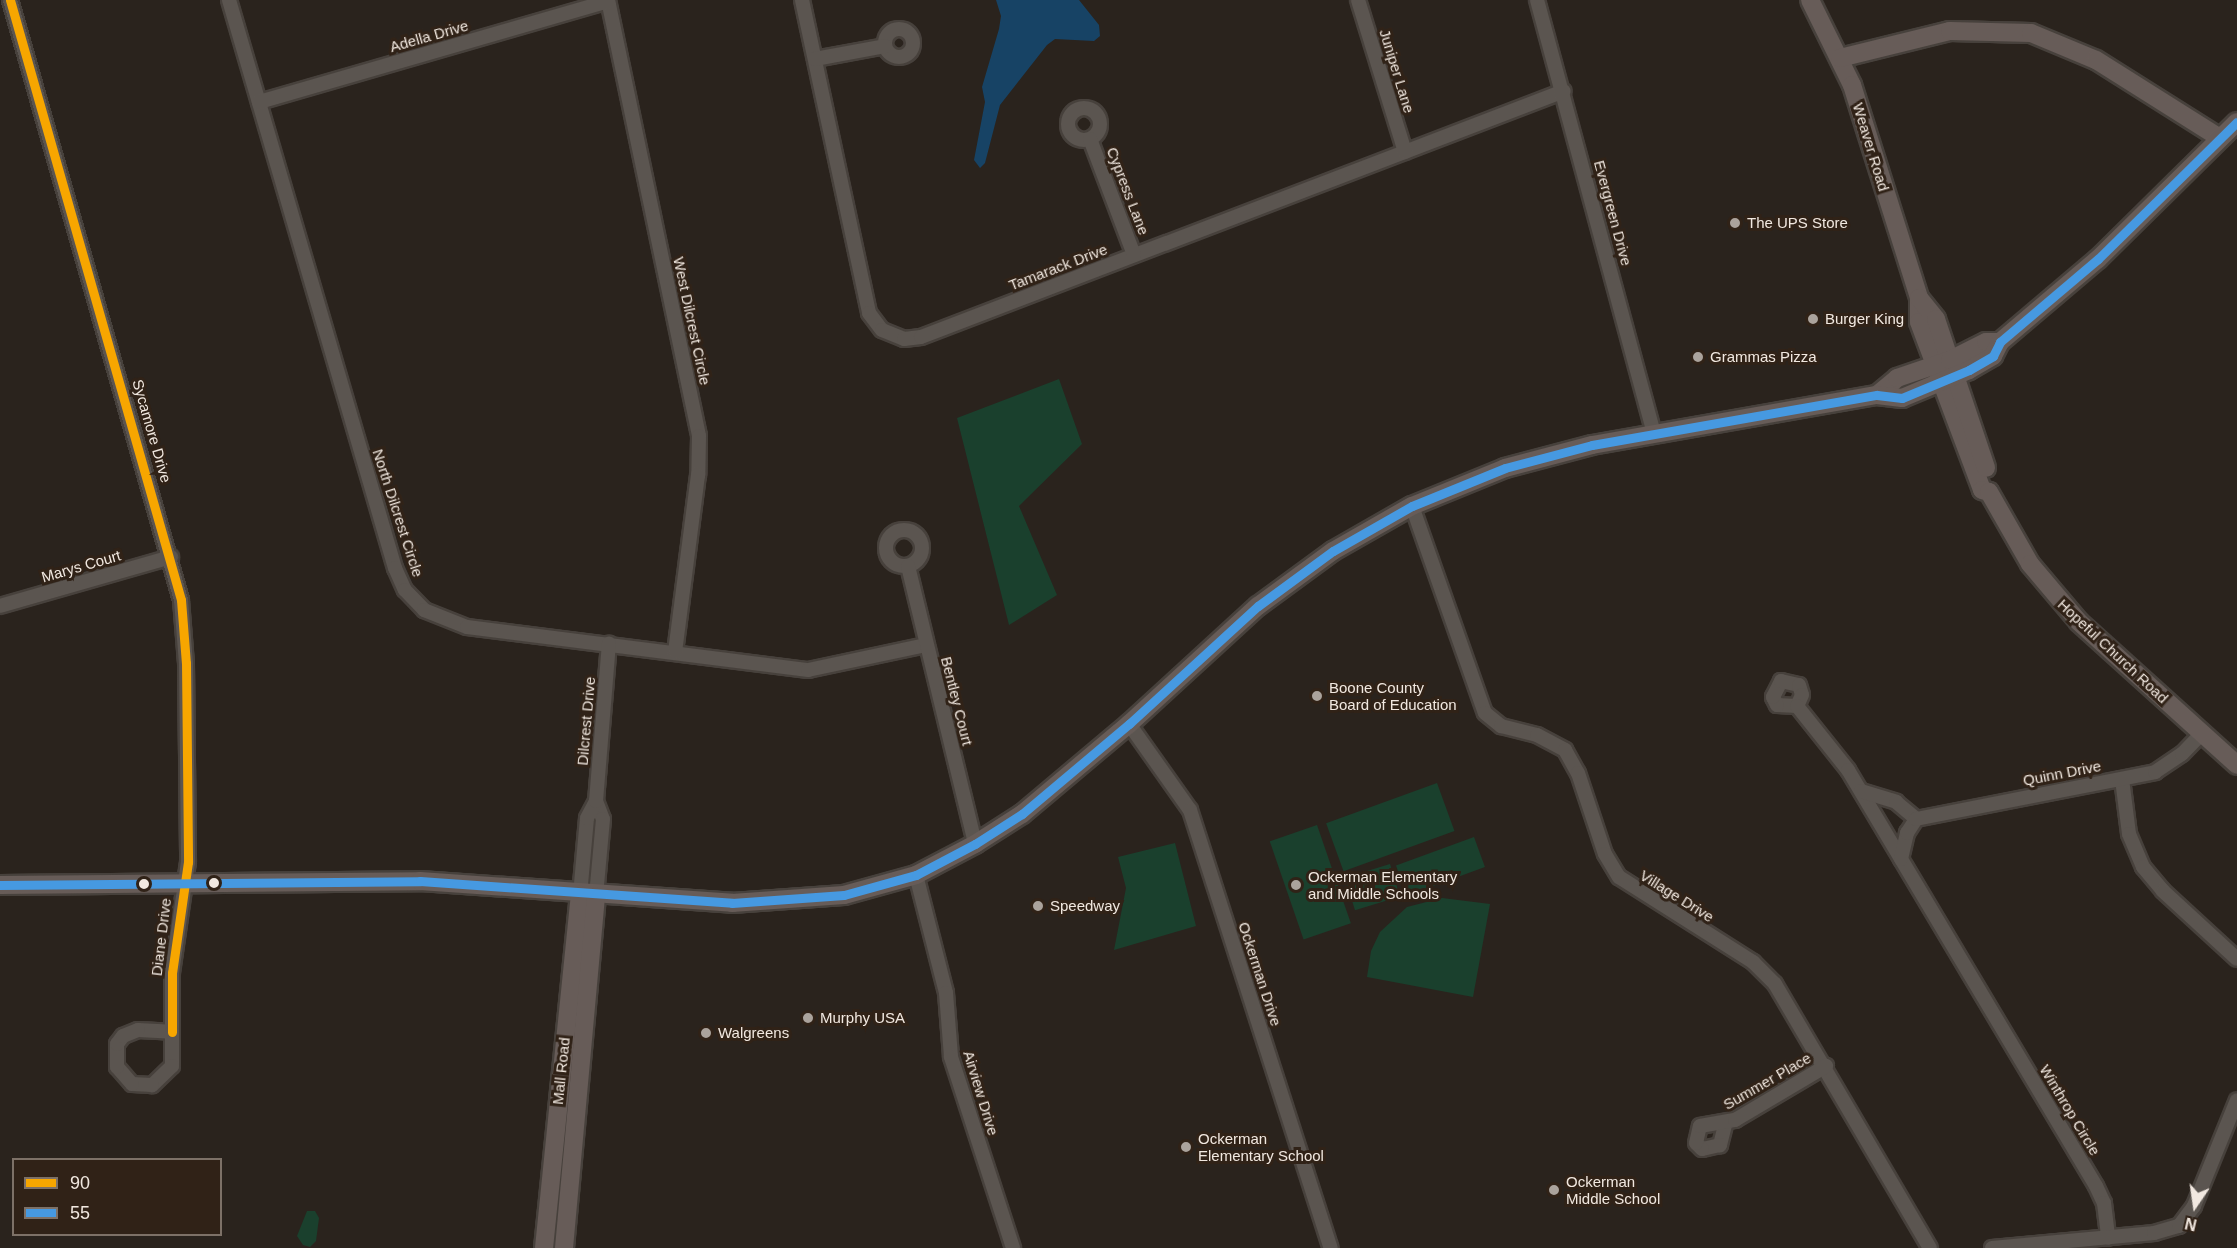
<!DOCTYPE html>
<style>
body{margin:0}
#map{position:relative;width:2237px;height:1248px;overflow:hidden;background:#2a231d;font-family:Arial,sans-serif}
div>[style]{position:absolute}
.green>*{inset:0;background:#1a402d;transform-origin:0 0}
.water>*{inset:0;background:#174365}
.roads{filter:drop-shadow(2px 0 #47413c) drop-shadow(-2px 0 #47413c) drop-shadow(0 2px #47413c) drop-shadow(0 -2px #47413c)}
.minor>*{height:14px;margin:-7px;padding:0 7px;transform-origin:7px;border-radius:7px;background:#5b5550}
.minor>.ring{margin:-7px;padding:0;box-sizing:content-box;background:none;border:14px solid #5b5550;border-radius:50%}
.major>*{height:18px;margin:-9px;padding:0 9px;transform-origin:9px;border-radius:9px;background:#675c58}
.bus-1>*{height:9px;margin:-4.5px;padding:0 4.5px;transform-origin:4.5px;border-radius:4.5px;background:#f7a600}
.bus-2>*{height:9px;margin:-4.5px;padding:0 4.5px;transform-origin:4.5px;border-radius:4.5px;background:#4699e1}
.dots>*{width:16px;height:16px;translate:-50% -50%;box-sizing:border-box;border:3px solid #302217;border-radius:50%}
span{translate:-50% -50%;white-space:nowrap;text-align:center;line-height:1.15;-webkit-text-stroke:6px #302217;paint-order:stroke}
.street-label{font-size:15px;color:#f1e8e0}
.poi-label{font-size:15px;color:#f1e8e0}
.left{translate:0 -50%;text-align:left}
.legend{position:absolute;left:12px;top:1158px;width:210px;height:78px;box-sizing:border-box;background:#302217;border:2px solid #7d7167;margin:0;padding:8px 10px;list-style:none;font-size:18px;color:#f1e8e0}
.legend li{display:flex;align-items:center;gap:12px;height:30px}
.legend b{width:30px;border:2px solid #7d7167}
.north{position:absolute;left:2165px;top:1176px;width:60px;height:60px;-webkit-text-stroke:4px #302217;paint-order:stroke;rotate:193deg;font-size:16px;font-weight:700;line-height:24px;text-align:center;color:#f1e8e0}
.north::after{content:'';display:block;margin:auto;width:21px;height:27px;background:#f1e8e0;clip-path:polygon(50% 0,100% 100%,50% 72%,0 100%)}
</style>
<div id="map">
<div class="green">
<div style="clip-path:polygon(1059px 379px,1082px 444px,1019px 506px,1057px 595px,1009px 625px,957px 418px)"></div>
<div style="left:1437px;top:783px;width:51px;height:118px;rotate:70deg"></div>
<div style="left:1317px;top:825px;width:104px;height:50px;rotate:71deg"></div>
<div style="left:1474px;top:837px;width:32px;height:83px;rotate:70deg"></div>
<div style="clip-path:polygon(1175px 843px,1196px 926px,1114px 950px,1126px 888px,1118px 857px)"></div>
<div style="left:1390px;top:864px;width:34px;height:47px;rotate:73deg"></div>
<div style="clip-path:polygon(1442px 898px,1490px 904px,1473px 997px,1367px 977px,1371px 951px,1380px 932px,1407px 907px)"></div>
<div style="clip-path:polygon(307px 1211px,315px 1211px,319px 1218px,316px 1241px,310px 1247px,303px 1245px,297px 1236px)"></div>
</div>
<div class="water">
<div style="clip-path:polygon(996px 0,1079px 0,1099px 25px,1100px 36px,1094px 41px,1055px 39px,1047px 45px,1000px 105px,985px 163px,980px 168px,974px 160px,985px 102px,982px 87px,999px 29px,1001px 16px)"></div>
</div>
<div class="roads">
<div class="minor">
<div style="left:10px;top:0;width:624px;rotate:74.09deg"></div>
<div style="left:181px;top:600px;width:63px;rotate:85.5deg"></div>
<div style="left:186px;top:663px;width:199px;rotate:89.4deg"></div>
<div style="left:188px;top:862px;width:112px;rotate:98.2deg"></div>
<div style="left:172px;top:973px;width:59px;rotate:90deg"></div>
<div style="left:229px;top:0;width:592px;rotate:73.71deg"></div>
<div style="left:395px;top:568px;width:24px;rotate:66deg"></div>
<div style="left:405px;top:590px;width:28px;rotate:46deg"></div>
<div style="left:424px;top:610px;width:46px;rotate:21.6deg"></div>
<div style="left:467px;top:627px;width:344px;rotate:7.2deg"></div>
<div style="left:808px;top:670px;width:121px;rotate:-12deg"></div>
<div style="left:608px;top:0;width:445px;rotate:78.2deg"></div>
<div style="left:699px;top:436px;width:39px;rotate:91deg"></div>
<div style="left:698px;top:475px;width:178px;rotate:97.4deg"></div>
<div style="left:802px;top:0;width:320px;rotate:77.9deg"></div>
<div style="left:869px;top:313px;width:21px;rotate:53deg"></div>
<div style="left:882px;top:330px;width:24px;rotate:22deg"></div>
<div style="left:904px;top:339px;width:17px;rotate:-7deg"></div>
<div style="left:921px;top:337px;width:688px;rotate:-20.94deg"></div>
<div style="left:1358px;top:0;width:159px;rotate:72.8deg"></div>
<div style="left:1537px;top:0;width:449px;rotate:74.9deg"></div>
<div class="ring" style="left:885px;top:29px;width:14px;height:14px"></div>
<div style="left:815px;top:59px;width:71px;rotate:-10.5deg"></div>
<div style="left:259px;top:102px;width:363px;rotate:-16.1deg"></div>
<div class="ring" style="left:1068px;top:108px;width:18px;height:18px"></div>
<div style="left:1090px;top:139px;width:124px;rotate:69.2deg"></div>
<div style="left:1412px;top:506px;width:219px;rotate:70.6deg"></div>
<div style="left:1485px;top:713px;width:21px;rotate:39deg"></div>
<div style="left:1501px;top:726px;width:37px;rotate:14deg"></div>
<div style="left:1537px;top:735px;width:32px;rotate:28deg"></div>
<div style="left:1565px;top:750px;width:26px;rotate:61deg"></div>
<div style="left:1578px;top:773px;width:85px;rotate:71.6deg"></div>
<div style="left:1605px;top:854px;width:27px;rotate:59deg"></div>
<div style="left:1619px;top:877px;width:159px;rotate:32.4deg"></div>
<div style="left:1753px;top:962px;width:31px;rotate:45deg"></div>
<div style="left:1775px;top:984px;width:306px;rotate:59.6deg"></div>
<div class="ring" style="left:886px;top:530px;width:22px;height:22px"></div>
<div style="left:908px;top:566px;width:286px;rotate:76.4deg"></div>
<div style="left:0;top:606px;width:178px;rotate:-16deg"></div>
<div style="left:1797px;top:706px;width:20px;rotate:-177deg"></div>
<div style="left:1777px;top:705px;width:9px;rotate:-117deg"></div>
<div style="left:1773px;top:697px;width:18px;rotate:-63deg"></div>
<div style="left:1781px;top:681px;width:18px;rotate:13deg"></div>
<div style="left:1799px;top:685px;width:10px;rotate:73deg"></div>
<div style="left:1802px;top:695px;width:12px;rotate:114deg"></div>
<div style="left:1797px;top:706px;width:82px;rotate:51.4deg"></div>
<div style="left:1848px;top:770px;width:484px;rotate:59.2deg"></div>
<div style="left:2096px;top:1186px;width:19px;rotate:65deg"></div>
<div style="left:2104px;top:1203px;width:35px;rotate:83deg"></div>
<div style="left:1129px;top:724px;width:105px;rotate:54.7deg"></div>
<div style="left:1190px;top:810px;width:460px;rotate:72.2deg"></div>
<div style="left:2122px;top:779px;width:55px;rotate:82.7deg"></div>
<div style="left:2129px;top:834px;width:36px;rotate:67deg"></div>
<div style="left:2143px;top:867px;width:31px;rotate:50deg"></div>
<div style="left:2163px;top:891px;width:100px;rotate:42.6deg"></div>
<div style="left:1861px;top:791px;width:37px;rotate:17deg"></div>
<div style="left:1896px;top:802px;width:26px;rotate:40deg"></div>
<div style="left:596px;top:801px;width:19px;rotate:69deg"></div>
<div style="left:603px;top:819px;width:77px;rotate:95.2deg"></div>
<div style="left:1901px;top:859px;width:27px;rotate:-77deg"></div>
<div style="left:1907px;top:833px;width:17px;rotate:-57deg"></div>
<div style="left:1916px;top:819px;width:244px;rotate:-11.1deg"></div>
<div style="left:2155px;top:772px;width:32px;rotate:-34deg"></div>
<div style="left:2182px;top:754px;width:29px;rotate:-46deg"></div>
<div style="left:916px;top:875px;width:122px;rotate:75.7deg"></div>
<div style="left:946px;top:993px;width:64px;rotate:85.5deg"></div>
<div style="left:951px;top:1057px;width:201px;rotate:72deg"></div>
<div style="left:580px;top:895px;width:77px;rotate:-84.8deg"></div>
<div style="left:587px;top:818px;width:19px;rotate:-62deg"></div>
<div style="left:596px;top:801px;width:158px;rotate:-85.3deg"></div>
<div style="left:138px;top:1030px;width:34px;rotate:3deg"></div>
<div style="left:172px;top:1032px;width:34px;rotate:90deg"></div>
<div style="left:172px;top:1066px;width:28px;rotate:136deg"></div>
<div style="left:152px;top:1085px;width:20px;rotate:-177deg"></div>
<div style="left:132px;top:1084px;width:23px;rotate:-131deg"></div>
<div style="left:117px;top:1067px;width:23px;rotate:-90deg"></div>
<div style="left:117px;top:1044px;width:10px;rotate:-53deg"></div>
<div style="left:123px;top:1036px;width:16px;rotate:-22deg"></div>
<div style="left:1725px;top:1125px;width:21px;rotate:104deg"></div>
<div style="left:1720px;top:1145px;width:18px;rotate:167deg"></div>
<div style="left:1702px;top:1149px;width:8px;rotate:-135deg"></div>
<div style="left:1696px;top:1143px;width:17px;rotate:-77deg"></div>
<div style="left:1700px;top:1126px;width:36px;rotate:-10deg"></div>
<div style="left:1735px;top:1120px;width:106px;rotate:-30.7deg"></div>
<div style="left:1992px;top:1248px;width:163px;rotate:-5.3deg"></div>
<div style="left:2154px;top:1233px;width:26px;rotate:-16deg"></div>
<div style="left:2179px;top:1226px;width:25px;rotate:-53deg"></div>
<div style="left:2194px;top:1206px;width:114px;rotate:-67.9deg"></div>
</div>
<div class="major">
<div style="left:1810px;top:0;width:95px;rotate:63.7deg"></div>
<div style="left:1852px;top:85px;width:223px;rotate:72.5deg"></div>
<div style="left:1919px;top:298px;width:24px;rotate:90deg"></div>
<div style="left:1919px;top:322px;width:179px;rotate:69.4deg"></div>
<div style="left:1982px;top:490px;width:7px;rotate:16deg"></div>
<div style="left:1989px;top:492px;width:83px;rotate:60.3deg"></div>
<div style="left:2030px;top:564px;width:76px;rotate:49.8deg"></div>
<div style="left:2079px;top:622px;width:213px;rotate:42.1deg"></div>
<div style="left:1840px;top:58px;width:113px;rotate:-13.8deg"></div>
<div style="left:1950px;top:31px;width:81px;rotate:1.4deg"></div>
<div style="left:2031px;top:33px;width:70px;rotate:22.6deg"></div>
<div style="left:2096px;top:60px;width:146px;rotate:32.2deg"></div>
<div style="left:1919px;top:298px;width:27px;rotate:51deg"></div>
<div style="left:1936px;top:319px;width:157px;rotate:71.4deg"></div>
<div style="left:1877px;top:395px;width:26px;rotate:-40deg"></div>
<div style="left:1897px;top:378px;width:56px;rotate:-18.8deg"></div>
<div style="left:1950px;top:360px;width:40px;rotate:-26.6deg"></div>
<div style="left:1986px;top:342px;width:14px"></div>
<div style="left:0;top:885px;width:420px;rotate:-0.5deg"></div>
<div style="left:420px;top:881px;width:313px;rotate:4deg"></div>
<div style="left:732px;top:903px;width:112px;rotate:-4.1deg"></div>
<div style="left:844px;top:895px;width:75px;rotate:-15.5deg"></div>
<div style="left:916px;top:875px;width:67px;rotate:-27.7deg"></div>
<div style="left:975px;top:844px;width:56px;rotate:-32.6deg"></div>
<div style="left:1022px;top:814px;width:140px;rotate:-40.1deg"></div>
<div style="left:1129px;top:724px;width:175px;rotate:-42.5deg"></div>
<div style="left:1258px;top:606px;width:93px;rotate:-36.3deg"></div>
<div style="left:1333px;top:551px;width:91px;rotate:-29.7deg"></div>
<div style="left:1412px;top:506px;width:100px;rotate:-22.2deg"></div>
<div style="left:1505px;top:468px;width:90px;rotate:-14.8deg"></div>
<div style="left:1592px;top:445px;width:289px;rotate:-10deg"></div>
<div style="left:1877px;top:395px;width:25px;rotate:7deg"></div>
<div style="left:1902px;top:398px;width:73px;rotate:-22.7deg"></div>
<div style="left:1969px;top:370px;width:28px;rotate:-30deg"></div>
<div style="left:1993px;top:356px;width:16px;rotate:-63deg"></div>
<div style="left:2000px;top:342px;width:128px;rotate:-40.3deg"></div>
<div style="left:2098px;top:259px;width:195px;rotate:-44.6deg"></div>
<div style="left:544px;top:1248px;width:355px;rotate:-84.2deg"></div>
<div style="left:564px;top:1248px;width:353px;rotate:-84.8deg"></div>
</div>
</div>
<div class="bus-1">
<div style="left:10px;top:0;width:624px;rotate:74.09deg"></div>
<div style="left:181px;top:600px;width:63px;rotate:85.5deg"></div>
<div style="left:186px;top:663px;width:199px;rotate:89.4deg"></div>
<div style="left:188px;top:862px;width:112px;rotate:98.2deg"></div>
<div style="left:172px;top:973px;width:59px;rotate:90deg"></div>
</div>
<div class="bus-2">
<div style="left:0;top:885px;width:420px;rotate:-0.5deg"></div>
<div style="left:420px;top:881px;width:313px;rotate:4deg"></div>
<div style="left:732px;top:903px;width:112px;rotate:-4.1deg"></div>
<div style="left:844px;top:895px;width:75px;rotate:-15.5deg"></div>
<div style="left:916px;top:875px;width:67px;rotate:-27.7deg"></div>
<div style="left:975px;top:844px;width:56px;rotate:-32.6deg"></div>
<div style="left:1022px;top:814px;width:140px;rotate:-40.1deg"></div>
<div style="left:1129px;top:724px;width:175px;rotate:-42.5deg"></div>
<div style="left:1258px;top:606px;width:93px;rotate:-36.3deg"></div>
<div style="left:1333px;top:551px;width:91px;rotate:-29.7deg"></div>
<div style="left:1412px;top:506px;width:100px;rotate:-22.2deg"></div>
<div style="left:1505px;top:468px;width:90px;rotate:-14.8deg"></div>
<div style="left:1592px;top:445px;width:289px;rotate:-10deg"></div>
<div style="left:1877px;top:395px;width:25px;rotate:7deg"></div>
<div style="left:1902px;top:398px;width:73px;rotate:-22.7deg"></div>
<div style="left:1969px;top:370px;width:28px;rotate:-30deg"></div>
<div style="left:1993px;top:356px;width:16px;rotate:-63deg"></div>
<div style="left:2000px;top:342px;width:128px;rotate:-40.3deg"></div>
<div style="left:2098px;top:259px;width:195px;rotate:-44.6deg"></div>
</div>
<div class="dots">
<div style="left:1735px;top:223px;background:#aba39c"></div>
<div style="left:1813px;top:319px;background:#aba39c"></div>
<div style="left:1698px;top:357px;background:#aba39c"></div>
<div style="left:1317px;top:696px;background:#aba39c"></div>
<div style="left:214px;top:883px;background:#f1e8e0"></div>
<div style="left:144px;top:884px;background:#f1e8e0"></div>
<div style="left:1296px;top:885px;background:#aba39c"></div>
<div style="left:1038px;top:906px;background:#aba39c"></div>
<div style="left:808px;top:1018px;background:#aba39c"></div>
<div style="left:706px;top:1033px;background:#aba39c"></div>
<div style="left:1186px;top:1147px;background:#aba39c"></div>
<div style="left:1554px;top:1190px;background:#aba39c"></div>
</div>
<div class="street-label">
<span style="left:429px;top:36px;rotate:-16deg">Adella Drive</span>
<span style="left:1397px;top:71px;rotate:73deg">Juniper Lane</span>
<span style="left:1871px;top:147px;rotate:73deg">Weaver Road</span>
<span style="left:1128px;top:191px;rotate:69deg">Cypress Lane</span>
<span style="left:1613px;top:213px;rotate:75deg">Evergreen Drive</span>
<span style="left:1058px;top:267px;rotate:-21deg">Tamarack Drive</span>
<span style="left:692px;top:321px;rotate:78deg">West Dilcrest Circle</span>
<span style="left:152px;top:431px;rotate:74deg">Sycamore Drive</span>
<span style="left:398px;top:513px;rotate:72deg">North Dilcrest Circle</span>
<span style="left:81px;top:566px;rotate:-16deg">Marys Court</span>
<span style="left:2113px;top:651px;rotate:43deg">Hopeful Church Road</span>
<span style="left:957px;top:701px;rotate:76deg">Bentley Court</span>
<span style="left:586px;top:721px;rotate:-85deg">Dilcrest Drive</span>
<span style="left:2062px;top:773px;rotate:-11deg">Quinn Drive</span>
<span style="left:1677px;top:896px;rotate:32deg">Village Drive</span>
<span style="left:161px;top:937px;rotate:-83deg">Diane Drive</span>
<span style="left:1260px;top:974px;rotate:72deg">Ockerman Drive</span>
<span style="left:561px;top:1071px;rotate:-84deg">Mall Road</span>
<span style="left:1767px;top:1081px;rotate:-30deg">Summer Place</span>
<span style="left:981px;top:1093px;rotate:73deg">Airview Drive</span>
<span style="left:2070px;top:1110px;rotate:59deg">Winthrop Circle</span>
</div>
<div class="poi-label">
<span class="left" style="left:1747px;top:223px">The UPS Store</span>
<span class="left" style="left:1825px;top:319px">Burger King</span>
<span class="left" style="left:1710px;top:357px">Grammas Pizza</span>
<span class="left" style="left:1329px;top:696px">Boone County<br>Board of Education</span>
<span class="left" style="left:1308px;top:885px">Ockerman Elementary<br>and Middle Schools</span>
<span class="left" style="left:1050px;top:906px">Speedway</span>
<span class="left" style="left:820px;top:1018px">Murphy USA</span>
<span class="left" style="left:718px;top:1033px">Walgreens</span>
<span class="left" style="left:1198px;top:1147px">Ockerman<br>Elementary School</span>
<span class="left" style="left:1566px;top:1190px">Ockerman<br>Middle School</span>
</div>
<ul class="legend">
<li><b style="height:8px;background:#f7a600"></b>90</li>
<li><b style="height:8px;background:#4699e1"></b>55</li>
</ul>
<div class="north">N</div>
</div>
